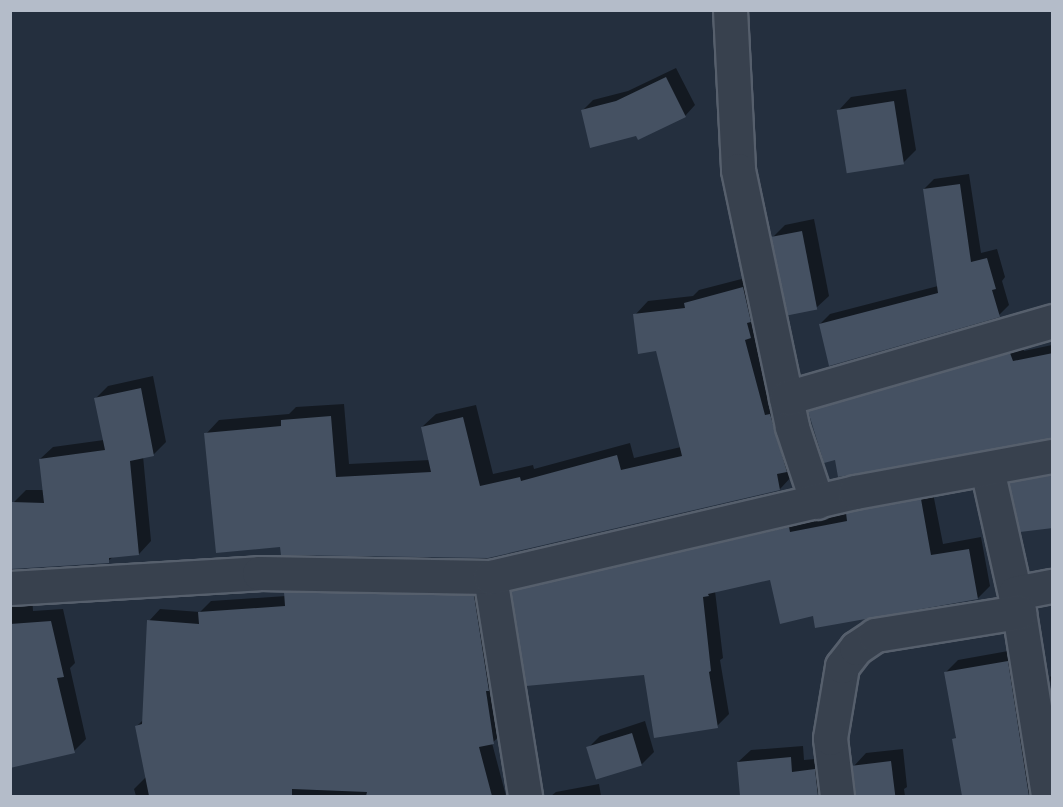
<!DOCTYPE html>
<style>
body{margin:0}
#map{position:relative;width:1063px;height:807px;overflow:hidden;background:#242f3e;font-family:Barlow,sans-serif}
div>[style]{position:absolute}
.shadow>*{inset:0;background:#0007}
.building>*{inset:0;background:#455162;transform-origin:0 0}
.roads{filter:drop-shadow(2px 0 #565f6c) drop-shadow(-2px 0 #565f6c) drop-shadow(0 2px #565f6c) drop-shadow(0 -2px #565f6c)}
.minor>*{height:33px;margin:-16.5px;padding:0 16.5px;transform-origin:16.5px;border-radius:16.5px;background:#38414e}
span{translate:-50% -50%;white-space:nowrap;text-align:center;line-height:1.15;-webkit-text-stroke:4.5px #1d2633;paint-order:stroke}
.frame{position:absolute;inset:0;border:12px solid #b4bcc9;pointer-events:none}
</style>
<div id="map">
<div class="shadow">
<div style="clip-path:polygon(676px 68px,695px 105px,685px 116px,637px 134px,582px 111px,593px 100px,628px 91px)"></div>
<div style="clip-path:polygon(906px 89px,916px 150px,903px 163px,839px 110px,851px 97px)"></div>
<div style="clip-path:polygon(969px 174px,981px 253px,997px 249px,1005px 277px,1002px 281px,1009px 305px,999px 315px,820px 324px,830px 314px,938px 286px,924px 189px,934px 179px)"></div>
<div style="clip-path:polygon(814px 219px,829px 296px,816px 308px,773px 237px,785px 225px)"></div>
<div style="clip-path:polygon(757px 275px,793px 475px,780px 489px,282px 546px,206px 434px,219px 420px,289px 414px,296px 407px,344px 404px,349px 464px,430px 460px,422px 427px,436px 414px,476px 405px,493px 474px,533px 465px,534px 469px,630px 443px,634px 458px,681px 447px,657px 350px,635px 315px,648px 301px,693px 296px,699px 290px)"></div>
<div style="clip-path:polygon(1021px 342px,1024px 351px,1052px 345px,1052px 436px,836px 459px,810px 412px,821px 401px)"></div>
<div style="clip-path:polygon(153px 376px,166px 442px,154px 454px,143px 456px,151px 541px,139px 554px,114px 556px,108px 561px,10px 568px,10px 507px,14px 507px,14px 502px,26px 490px,44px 490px,40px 459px,53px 447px,104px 440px,96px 398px,108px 386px)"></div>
<div style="clip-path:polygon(1052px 467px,1052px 526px,1011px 483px,1022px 472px)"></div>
<div style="clip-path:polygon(932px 488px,943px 544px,981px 537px,990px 586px,978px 598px,815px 614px,771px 578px,715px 591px,723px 658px,720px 660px,729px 714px,717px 726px,645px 674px,513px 592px,525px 580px,850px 512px,859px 502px)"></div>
<div style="clip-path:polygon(297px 581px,485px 584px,505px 731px,492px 743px,506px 796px,436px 796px,416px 710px,405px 796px,136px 796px,134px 789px,147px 776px,136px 727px,144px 719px,149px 621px,160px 609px,200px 612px,211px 601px,286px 596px,285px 593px)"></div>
<div style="clip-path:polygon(10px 589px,32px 594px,33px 611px,63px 609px,75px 663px,70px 668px,86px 739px,74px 751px,10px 765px)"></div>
<div style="clip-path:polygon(1020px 649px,1040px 796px,963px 796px,954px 740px,957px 736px,946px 672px,958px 660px)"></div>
<div style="clip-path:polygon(1052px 675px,1052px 695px,1050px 677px)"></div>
<div style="clip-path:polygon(645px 721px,654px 752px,642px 764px,597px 778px,587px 749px,600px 736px)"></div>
<div style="clip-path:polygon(803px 746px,804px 760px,827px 758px,837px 796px,742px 796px,738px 762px,751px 750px)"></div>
<div style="clip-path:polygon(903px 749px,907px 787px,904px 789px,905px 796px,856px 796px,854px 766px,866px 753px)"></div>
<div style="clip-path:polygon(599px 784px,601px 796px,551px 796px,556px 792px)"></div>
</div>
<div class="building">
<div style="clip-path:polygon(666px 77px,686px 117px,638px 140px,636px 136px,590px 148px,581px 110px,616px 101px)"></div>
<div style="left:894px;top:101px;width:64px;height:58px;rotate:81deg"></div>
<div style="clip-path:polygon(960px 184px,971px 262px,987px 258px,996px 289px,992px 290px,1000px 317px,829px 366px,819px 324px,938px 293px,923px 189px)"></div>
<div style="left:802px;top:231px;width:80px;height:32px;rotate:79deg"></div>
<div style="clip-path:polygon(743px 287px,751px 322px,747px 323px,751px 338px,745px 340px,765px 415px,770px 414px,787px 472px,777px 474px,780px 490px,488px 558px,281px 555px,280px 547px,216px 553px,204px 433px,281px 426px,281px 420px,331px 416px,336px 477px,431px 472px,421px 427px,463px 417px,480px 486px,520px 477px,521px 481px,617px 455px,621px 470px,682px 456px,656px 351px,638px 354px,633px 314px,685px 308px,684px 303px)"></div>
<div style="clip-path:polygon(1010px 353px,1013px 361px,1053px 353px,1053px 438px,838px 477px,835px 460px,824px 463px,808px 411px)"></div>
<div style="clip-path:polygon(141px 388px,154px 456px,130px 461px,139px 555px,109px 558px,109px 563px,11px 569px,12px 502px,44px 503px,39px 459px,105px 450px,94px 398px)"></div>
<div style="clip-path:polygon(1053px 475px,1053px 528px,1020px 532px,1009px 483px)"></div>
<div style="clip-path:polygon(921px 499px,931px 555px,969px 549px,978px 599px,815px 628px,813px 616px,780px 624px,770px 580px,708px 594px,709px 596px,703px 597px,711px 671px,709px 672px,718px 728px,654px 738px,644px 675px,526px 686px,511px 591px,789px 527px,790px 532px,847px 521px,846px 513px)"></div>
<div style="clip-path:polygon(284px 592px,474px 595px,489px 691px,486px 691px,494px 744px,479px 747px,492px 796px,366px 796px,367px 792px,292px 789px,292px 796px,149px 796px,135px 726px,142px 724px,147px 620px,199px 624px,198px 612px,285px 606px)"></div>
<div style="clip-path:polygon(51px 621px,64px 677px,57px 678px,75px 753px,10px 768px,10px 624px)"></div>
<div style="clip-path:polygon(1008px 661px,1029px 796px,962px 796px,952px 739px,956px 738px,944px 672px)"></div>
<div style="left:632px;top:733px;width:34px;height:48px;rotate:73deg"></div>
<div style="clip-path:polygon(791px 757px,792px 772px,815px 769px,818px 796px,740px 796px,737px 762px)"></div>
<div style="left:891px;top:761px;width:35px;height:39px;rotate:83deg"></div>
</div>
<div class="roads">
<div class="minor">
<div style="left:730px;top:10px;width:160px;rotate:87.1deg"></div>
<div style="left:738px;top:170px;width:263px;rotate:78.1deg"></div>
<div style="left:792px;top:427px;width:79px;rotate:71.6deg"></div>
<div style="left:786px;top:398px;width:277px;rotate:-16.1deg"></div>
<div style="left:987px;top:469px;width:147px;rotate:77.4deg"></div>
<div style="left:1019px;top:612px;width:186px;rotate:81deg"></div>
<div style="left:490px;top:577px;width:222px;rotate:80.9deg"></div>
<div style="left:10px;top:588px;width:249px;rotate:-3.4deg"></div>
<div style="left:259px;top:573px;width:231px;rotate:1deg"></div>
<div style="left:490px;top:577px;width:375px;rotate:-13.1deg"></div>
<div style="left:855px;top:492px;width:200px;rotate:-10.4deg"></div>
<div style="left:1015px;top:593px;width:38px;rotate:-11deg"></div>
<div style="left:837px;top:796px;width:58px;rotate:-96.9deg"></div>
<div style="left:830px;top:738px;width:73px;rotate:-80.5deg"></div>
<div style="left:842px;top:666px;width:23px;rotate:-52deg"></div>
<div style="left:856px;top:648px;width:23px;rotate:-34deg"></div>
<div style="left:875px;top:635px;width:146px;rotate:-9.1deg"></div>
</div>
</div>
<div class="frame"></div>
</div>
